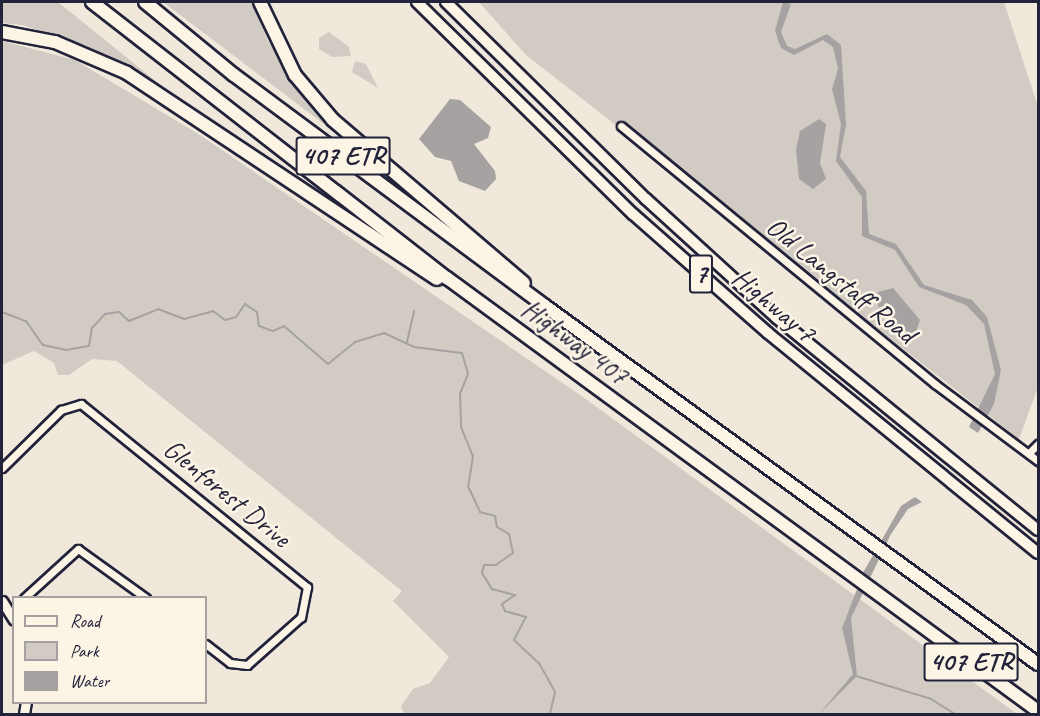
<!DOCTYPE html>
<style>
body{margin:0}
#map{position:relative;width:1040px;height:716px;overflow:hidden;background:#efe8db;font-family:Caveat,sans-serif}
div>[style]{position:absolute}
.green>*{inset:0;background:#d1cbc3}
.water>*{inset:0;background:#a6a2a2}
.stream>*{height:2px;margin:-1px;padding:0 1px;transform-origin:1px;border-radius:1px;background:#a6a2a2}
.roads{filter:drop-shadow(2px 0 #22223b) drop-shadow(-2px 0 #22223b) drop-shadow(0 2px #22223b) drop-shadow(0 -2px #22223b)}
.street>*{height:7px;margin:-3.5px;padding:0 3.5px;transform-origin:3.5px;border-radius:3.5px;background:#fcf5e5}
.secondary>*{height:9px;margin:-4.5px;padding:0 4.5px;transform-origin:4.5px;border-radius:4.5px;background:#fcf5e5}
.primary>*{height:10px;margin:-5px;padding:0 5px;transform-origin:5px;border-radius:5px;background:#fcf5e5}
.highway>*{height:12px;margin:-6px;padding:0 6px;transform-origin:6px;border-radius:6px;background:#fcf5e5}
span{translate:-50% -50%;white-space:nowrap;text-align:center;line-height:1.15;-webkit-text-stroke:5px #fcf5e5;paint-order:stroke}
.shield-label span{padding:2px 4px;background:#fcf5e5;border:2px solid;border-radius:4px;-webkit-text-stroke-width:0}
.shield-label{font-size:27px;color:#22223b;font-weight:700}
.street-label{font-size:28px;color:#22223b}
.frame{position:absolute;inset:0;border:3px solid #22223b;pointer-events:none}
.legend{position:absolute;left:12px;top:596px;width:195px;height:108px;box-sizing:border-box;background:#fcf5e5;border:2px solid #a5a1a1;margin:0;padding:8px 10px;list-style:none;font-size:18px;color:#22223b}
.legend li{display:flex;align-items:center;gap:12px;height:30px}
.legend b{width:30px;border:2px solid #a5a1a1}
</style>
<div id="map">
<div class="green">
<div style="clip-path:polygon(2px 2px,58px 2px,178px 99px,112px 57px,23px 25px,2px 23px)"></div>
<div style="clip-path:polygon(163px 2px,253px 2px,267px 39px,300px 91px,353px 146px)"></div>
<div style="clip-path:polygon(479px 2px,1004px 2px,1038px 107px,1038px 387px,1019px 439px,526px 55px)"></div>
<div style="clip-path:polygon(329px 32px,349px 47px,351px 56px,332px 57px,319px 49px,319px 38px)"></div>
<div style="clip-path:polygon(2px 41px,75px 60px,200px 135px,583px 397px,1017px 714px,404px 714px,401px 706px,413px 689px,430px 683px,449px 657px,393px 601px,402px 591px,117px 361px,92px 359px,69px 375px,58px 375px,54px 363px,34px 351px,2px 365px)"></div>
<div style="clip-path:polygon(355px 61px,366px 64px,378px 88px,352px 72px)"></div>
</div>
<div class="water">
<div style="clip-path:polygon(783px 2px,791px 4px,781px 32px,787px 46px,795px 49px,827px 34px,841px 45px,846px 125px,840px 157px,866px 191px,869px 234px,896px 244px,924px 285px,972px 300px,987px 317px,1001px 370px,994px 404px,978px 433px,969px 427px,995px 374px,984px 324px,966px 305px,919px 287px,895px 250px,862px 236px,862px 197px,836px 161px,841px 124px,832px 89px,838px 69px,833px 47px,823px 40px,794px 55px,781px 48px,775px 31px)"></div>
<div style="clip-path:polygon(450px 99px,460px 100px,491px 127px,488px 138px,474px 144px,495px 171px,496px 179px,485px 191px,459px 181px,451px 161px,435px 157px,419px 139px)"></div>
<div style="clip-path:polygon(819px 119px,826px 124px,820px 163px,826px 179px,813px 189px,799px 179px,796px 150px,800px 131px)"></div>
<div style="clip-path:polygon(893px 288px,920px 320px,915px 335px,900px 329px,878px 306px,878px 292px)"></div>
<div style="clip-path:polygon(915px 497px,922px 502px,908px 509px,891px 534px,851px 618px,857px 676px,819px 714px,853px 674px,842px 628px,864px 571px,901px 506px)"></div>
</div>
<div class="stream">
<div style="left:2px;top:312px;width:26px;rotate:21deg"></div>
<div style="left:26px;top:321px;width:29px;rotate:55deg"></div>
<div style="left:43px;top:345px;width:24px;rotate:12deg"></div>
<div style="left:66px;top:350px;width:23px;rotate:-10deg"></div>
<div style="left:89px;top:346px;width:18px;rotate:-81deg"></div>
<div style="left:92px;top:328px;width:19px;rotate:-47deg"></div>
<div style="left:105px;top:314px;width:14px;rotate:-8deg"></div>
<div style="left:119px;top:312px;width:13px;rotate:42deg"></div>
<div style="left:129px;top:321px;width:31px;rotate:-22deg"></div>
<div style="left:158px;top:309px;width:28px;rotate:21deg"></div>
<div style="left:184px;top:319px;width:30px;rotate:-15deg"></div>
<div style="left:213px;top:311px;width:15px;rotate:37deg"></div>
<div style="left:225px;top:320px;width:11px;rotate:-15deg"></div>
<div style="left:236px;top:317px;width:16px;rotate:-55deg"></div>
<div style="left:245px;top:304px;width:14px;rotate:34deg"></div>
<div style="left:257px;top:312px;width:14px;rotate:82deg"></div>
<div style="left:259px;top:326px;width:15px;rotate:20deg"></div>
<div style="left:273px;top:331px;width:12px;rotate:-24deg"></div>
<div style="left:284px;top:326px;width:58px;rotate:40.8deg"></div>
<div style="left:328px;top:364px;width:35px;rotate:-39deg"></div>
<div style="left:355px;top:342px;width:30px;rotate:-17deg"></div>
<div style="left:384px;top:333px;width:33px;rotate:25deg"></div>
<div style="left:414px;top:347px;width:48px;rotate:7.1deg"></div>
<div style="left:462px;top:353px;width:22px;rotate:74deg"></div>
<div style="left:468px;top:374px;width:22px;rotate:112deg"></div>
<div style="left:460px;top:394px;width:33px;rotate:88deg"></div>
<div style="left:461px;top:427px;width:31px;rotate:68deg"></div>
<div style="left:473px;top:456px;width:30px;rotate:99deg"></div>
<div style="left:468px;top:486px;width:29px;rotate:65deg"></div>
<div style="left:480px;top:512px;width:16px;rotate:15deg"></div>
<div style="left:495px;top:516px;width:11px;rotate:80deg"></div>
<div style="left:497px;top:527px;width:14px;rotate:30deg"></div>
<div style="left:509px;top:534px;width:19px;rotate:78deg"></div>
<div style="left:513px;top:553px;width:21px;rotate:145deg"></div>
<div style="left:496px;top:565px;width:12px;rotate:180deg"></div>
<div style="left:484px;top:565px;width:8px;rotate:104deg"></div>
<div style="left:482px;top:573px;width:19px;rotate:58deg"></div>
<div style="left:492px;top:589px;width:24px;rotate:15deg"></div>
<div style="left:515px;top:595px;width:16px;rotate:145deg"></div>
<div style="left:502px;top:604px;width:8px;rotate:67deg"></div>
<div style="left:505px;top:611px;width:22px;rotate:16deg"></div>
<div style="left:526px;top:617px;width:26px;rotate:118deg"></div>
<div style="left:514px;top:640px;width:34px;rotate:43deg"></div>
<div style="left:539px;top:663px;width:33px;rotate:61deg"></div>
<div style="left:555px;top:692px;width:23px;rotate:103deg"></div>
<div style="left:407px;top:342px;width:32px;rotate:-77deg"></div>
<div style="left:856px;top:676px;width:78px;rotate:17deg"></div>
<div style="left:931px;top:699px;width:28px;rotate:32deg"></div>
</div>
<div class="roads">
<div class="street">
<div style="left:621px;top:126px;width:406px;rotate:39.4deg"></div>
<div style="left:935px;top:384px;width:129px;rotate:36.8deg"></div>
<div style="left:1029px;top:453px;width:13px;rotate:-45deg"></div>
<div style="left:2px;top:468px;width:83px;rotate:-44.5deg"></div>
<div style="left:61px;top:410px;width:21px;rotate:-17deg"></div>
<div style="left:81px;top:404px;width:291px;rotate:39deg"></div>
<div style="left:307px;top:587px;width:31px;rotate:101deg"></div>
<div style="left:301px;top:617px;width:72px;rotate:138.4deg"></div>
<div style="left:247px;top:665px;width:17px;rotate:-173deg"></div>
<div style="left:230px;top:663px;width:31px;rotate:-142deg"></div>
<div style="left:24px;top:598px;width:73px;rotate:-42.2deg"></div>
<div style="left:78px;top:549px;width:84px;rotate:35.8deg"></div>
</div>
<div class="secondary">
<div style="left:2px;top:601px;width:22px;rotate:58deg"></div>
<div style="left:24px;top:714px;width:12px;rotate:-81deg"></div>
</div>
<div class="primary">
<div style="left:417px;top:2px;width:303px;rotate:44.5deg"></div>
<div style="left:633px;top:214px;width:180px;rotate:41.4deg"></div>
<div style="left:768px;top:333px;width:348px;rotate:39.2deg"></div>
<div style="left:446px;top:2px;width:281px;rotate:44.6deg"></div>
<div style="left:646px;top:199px;width:177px;rotate:42.3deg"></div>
<div style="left:777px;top:318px;width:336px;rotate:39.1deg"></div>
</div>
<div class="highway">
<div style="left:92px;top:2px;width:450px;rotate:37.9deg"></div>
<div style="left:447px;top:278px;width:733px;rotate:36.23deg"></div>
<div style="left:145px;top:2px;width:115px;rotate:39.4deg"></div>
<div style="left:234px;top:75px;width:387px;rotate:36.6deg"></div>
<div style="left:545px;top:306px;width:609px;rotate:35.99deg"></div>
<div style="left:260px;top:2px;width:81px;rotate:64.4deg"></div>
<div style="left:295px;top:75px;width:59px;rotate:49.8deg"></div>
<div style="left:333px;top:120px;width:251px;rotate:40.5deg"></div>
<div style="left:2px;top:32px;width:54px;rotate:10.7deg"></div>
<div style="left:55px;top:42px;width:78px;rotate:23.3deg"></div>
<div style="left:127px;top:73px;width:372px;rotate:33.6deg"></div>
</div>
</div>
<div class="shield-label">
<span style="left:343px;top:156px">407 ETR</span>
<span style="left:701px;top:274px">7</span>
<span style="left:971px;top:662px">407 ETR</span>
</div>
<div class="street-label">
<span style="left:841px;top:280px;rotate:39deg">Old Langstaff Road</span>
<span style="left:774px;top:305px;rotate:40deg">Highway 7</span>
<span style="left:575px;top:342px;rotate:36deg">Highway 407</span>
<span style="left:227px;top:493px;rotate:39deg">Glenforest Drive</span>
</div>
<div class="frame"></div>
<ul class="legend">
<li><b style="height:8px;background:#fcf5e5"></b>Road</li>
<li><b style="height:16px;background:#d1cbc3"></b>Park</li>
<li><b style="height:16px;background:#a6a2a2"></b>Water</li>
</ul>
</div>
